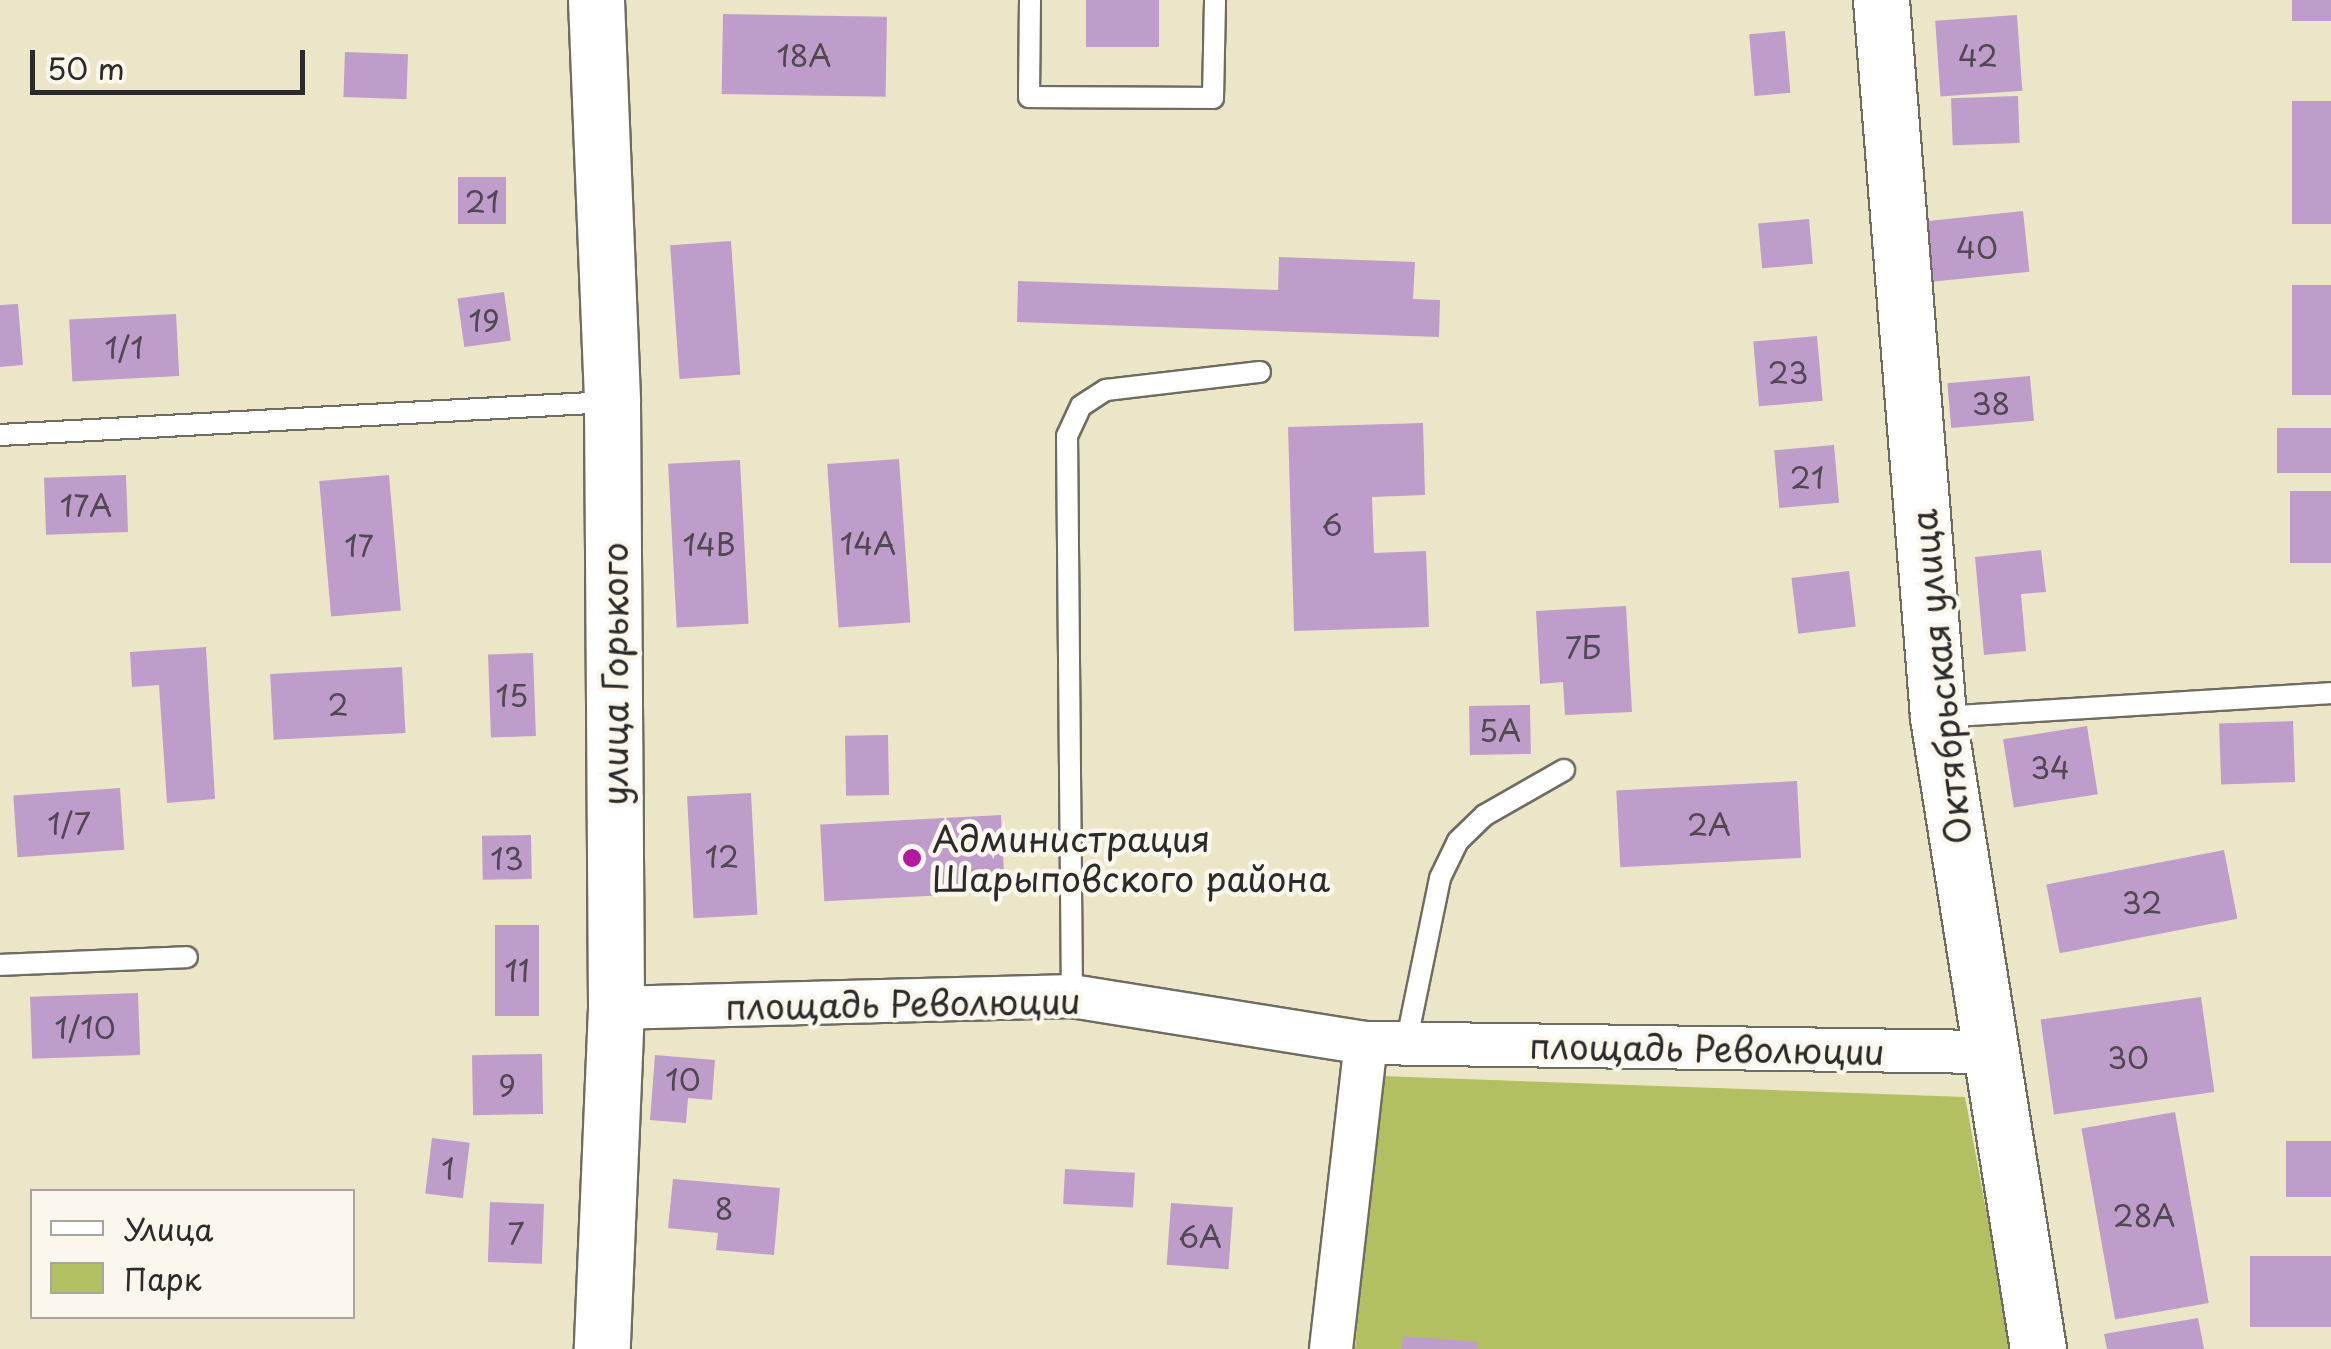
<!DOCTYPE html>
<meta charset="utf-8">
<style>
body{margin:0}
#map{position:relative;width:2331px;height:1349px;overflow:hidden;background:#ece6c8;font-family:"Playpen Sans",sans-serif}
div>[style]{position:absolute}
.green>*{inset:0;background:#b3c062}
.building>*{inset:0;background:#bf9dca;transform-origin:0 0}
.roads{filter:drop-shadow(2px 0 #6f6c62) drop-shadow(-2px 0 #6f6c62) drop-shadow(0 2px #6f6c62) drop-shadow(0 -2px #6f6c62)}
.lane>*{height:20px;margin:-10px;padding:0 10px;transform-origin:10px;border-radius:10px;background:#fff}
.street>*{height:42px;margin:-21px;padding:0 21px;transform-origin:21px;border-radius:21px;background:#fff}
.secondary>*{height:55px;margin:-27.5px;padding:0 27.5px;transform-origin:27.5px;border-radius:27.5px;background:#fff}
.dots>*{width:28px;height:28px;translate:-50% -50%;box-sizing:border-box;border:5px solid #fbf7ec;border-radius:50%}
span{translate:-50% -50%;white-space:nowrap;text-align:center;line-height:1.15;-webkit-text-stroke:9px #fbf7ec;paint-order:stroke}
.number-label{font-size:30px;color:#504853}
.number-label span{-webkit-text-stroke-width:0}
.street-label{font-size:35px;color:#2b2b2b}
.poi-label{font-size:35px;color:#2b2b2b}
.left{translate:0 -50%;text-align:left}
.legend{position:absolute;left:30px;top:1189px;width:325px;height:130px;box-sizing:border-box;background:#fbf7ec;border:2px solid #a8a59f;margin:0;padding:12px 18px;list-style:none;font-size:30px;color:#2b2b2b}
.legend li{display:flex;align-items:center;gap:20px;height:50px}
.legend b{width:50px;border:2px solid #a8a59f}
.scale{position:absolute;left:30px;top:50px;width:275px;height:45px;box-sizing:border-box;border:5px solid #2b2b2b;border-top:0;padding-left:12px;font-size:30px;line-height:35px;white-space:nowrap;color:#2b2b2b;-webkit-text-stroke:8px #fbf7ec;paint-order:stroke}
</style>
<div id="map">
<div class="green">
<div style="clip-path:polygon(1381px 1076px,1965px 1097px,2012px 1349px,1355px 1349px)"></div>
</div>
<div class="building">
<div style="left:1086px;top:0;width:73px;height:47px"></div>
<div style="left:2292px;top:0;width:39px;height:21px"></div>
<div style="left:723px;top:14px;width:164px;height:80px;rotate:1deg"></div>
<div style="left:2017px;top:15px;width:76px;height:82px;rotate:86deg"></div>
<div style="left:1785px;top:31px;width:62px;height:36px;rotate:85deg"></div>
<div style="left:345px;top:52px;width:63px;height:45px;rotate:2deg"></div>
<div style="left:2018px;top:96px;width:47px;height:67px;rotate:88deg"></div>
<div style="left:2331px;top:101px;width:123px;height:39px;rotate:90deg"></div>
<div style="left:458px;top:177px;width:48px;height:47px"></div>
<div style="left:2023px;top:211px;width:61px;height:100px;rotate:84deg"></div>
<div style="left:1809px;top:219px;width:45px;height:51px;rotate:85deg"></div>
<div style="left:731px;top:241px;width:134px;height:61px;rotate:86deg"></div>
<div style="clip-path:polygon(1279px 257px,1415px 262px,1413px 299px,1440px 300px,1439px 337px,1017px 322px,1018px 281px,1278px 290px)"></div>
<div style="left:2331px;top:285px;width:110px;height:39px;rotate:90deg"></div>
<div style="left:504px;top:292px;width:49px;height:47px;rotate:82deg"></div>
<div style="clip-path:polygon(18px 304px,23px 365px,0 367px,0 305px)"></div>
<div style="left:176px;top:314px;width:62px;height:107px;rotate:87deg"></div>
<div style="left:1817px;top:336px;width:65px;height:64px;rotate:85deg"></div>
<div style="left:2030px;top:376px;width:45px;height:83px;rotate:85deg"></div>
<div style="clip-path:polygon(1423px 423px,1425px 495px,1372px 497px,1374px 553px,1426px 551px,1429px 627px,1294px 631px,1288px 427px)"></div>
<div style="left:2331px;top:428px;width:45px;height:54px;rotate:90deg"></div>
<div style="left:1834px;top:445px;width:58px;height:60px;rotate:85deg"></div>
<div style="left:899px;top:459px;width:164px;height:72px;rotate:86deg"></div>
<div style="left:740px;top:460px;width:164px;height:72px;rotate:87deg"></div>
<div style="left:126px;top:475px;width:57px;height:82px;rotate:88deg"></div>
<div style="left:389px;top:475px;width:136px;height:70px;rotate:85deg"></div>
<div style="left:2331px;top:491px;width:72px;height:41px;rotate:90deg"></div>
<div style="clip-path:polygon(2041px 550px,2046px 592px,2021px 594px,2026px 651px,1984px 655px,1975px 557px)"></div>
<div style="left:1849px;top:571px;width:56px;height:58px;rotate:83deg"></div>
<div style="clip-path:polygon(1626px 606px,1632px 712px,1565px 715px,1563px 682px,1540px 684px,1536px 611px)"></div>
<div style="clip-path:polygon(206px 647px,215px 799px,167px 803px,159px 685px,132px 687px,130px 652px)"></div>
<div style="left:533px;top:653px;width:83px;height:45px;rotate:88deg"></div>
<div style="left:402px;top:667px;width:66px;height:132px;rotate:87deg"></div>
<div style="left:1530px;top:705px;width:49px;height:61px;rotate:89deg"></div>
<div style="left:2293px;top:721px;width:61px;height:74px;rotate:88deg"></div>
<div style="left:2087px;top:726px;width:69px;height:85px;rotate:81deg"></div>
<div style="left:888px;top:735px;width:60px;height:43px;rotate:89deg"></div>
<div style="left:1797px;top:781px;width:77px;height:181px;rotate:87deg"></div>
<div style="left:120px;top:788px;width:62px;height:107px;rotate:86deg"></div>
<div style="left:751px;top:793px;width:122px;height:64px;rotate:87deg"></div>
<div style="left:1001px;top:815px;width:77px;height:181px;rotate:87deg"></div>
<div style="left:531px;top:835px;width:44px;height:49px;rotate:89deg"></div>
<div style="left:2224px;top:850px;width:70px;height:181px;rotate:79deg"></div>
<div style="left:495px;top:925px;width:44px;height:91px"></div>
<div style="left:138px;top:993px;width:62px;height:108px;rotate:88deg"></div>
<div style="left:2201px;top:997px;width:96px;height:162px;rotate:82deg"></div>
<div style="left:542px;top:1054px;width:60px;height:70px;rotate:89deg"></div>
<div style="clip-path:polygon(655px 1055px,715px 1060px,712px 1100px,688px 1098px,686px 1123px,650px 1120px)"></div>
<div style="left:2175px;top:1112px;width:194px;height:95px;rotate:80deg"></div>
<div style="left:432px;top:1138px;width:38px;height:56px;rotate:7deg"></div>
<div style="left:2331px;top:1141px;width:56px;height:45px;rotate:90deg"></div>
<div style="left:1065px;top:1169px;width:70px;height:35px;rotate:3deg"></div>
<div style="clip-path:polygon(673px 1179px,780px 1188px,774px 1255px,716px 1250px,718px 1233px,668px 1228px)"></div>
<div style="left:490px;top:1202px;width:54px;height:60px;rotate:2deg"></div>
<div style="left:1171px;top:1203px;width:62px;height:62px;rotate:4deg"></div>
<div style="left:2331px;top:1256px;width:71px;height:81px;rotate:90deg"></div>
<div style="clip-path:polygon(2198px 1318px,2204px 1349px,2107px 1349px,2104px 1334px)"></div>
<div style="clip-path:polygon(1403px 1336px,1478px 1342px,1477px 1349px,1402px 1349px)"></div>
</div>
<div class="roads">
<div class="lane">
<div style="left:1030px;top:0;width:97px;rotate:90.6deg"></div>
<div style="left:1029px;top:97px;width:184px;rotate:0.3deg"></div>
<div style="left:1213px;top:98px;width:98px;rotate:-88.8deg"></div>
<div style="left:0;top:435px;width:611px;rotate:-3.1deg"></div>
<div style="left:1939px;top:717px;width:393px;rotate:-3.5deg"></div>
<div style="left:0;top:965px;width:187px;rotate:-2.4deg"></div>
<div style="left:1072px;top:996px;width:560px;rotate:-90.51deg"></div>
<div style="left:1067px;top:436px;width:33px;rotate:-65deg"></div>
<div style="left:1081px;top:406px;width:30px;rotate:-33deg"></div>
<div style="left:1106px;top:390px;width:155px;rotate:-6.7deg"></div>
<div style="left:1406px;top:1044px;width:169px;rotate:-78.4deg"></div>
<div style="left:1440px;top:878px;width:41px;rotate:-64.1deg"></div>
<div style="left:1458px;top:841px;width:37px;rotate:-44deg"></div>
<div style="left:1485px;top:815px;width:91px;rotate:-29.7deg"></div>
</div>
<div class="street">
<div style="left:616px;top:1008px;width:456px;rotate:-1.5deg"></div>
<div style="left:1072px;top:996px;width:298px;rotate:9.1deg"></div>
<div style="left:1366px;top:1043px;width:622px;rotate:0.83deg"></div>
<div style="left:1331px;top:1349px;width:308px;rotate:-83.5deg"></div>
</div>
<div class="secondary">
<div style="left:596px;top:0;width:402px;rotate:87.7deg"></div>
<div style="left:612px;top:402px;width:606px;rotate:89.62deg"></div>
<div style="left:616px;top:1008px;width:341px;rotate:92.4deg"></div>
<div style="left:1881px;top:0;width:719px;rotate:85.45deg"></div>
<div style="left:1938px;top:717px;width:640px;rotate:81.01deg"></div>
</div>
</div>
<div class="dots">
<div style="left:912px;top:858px;background:#b5179e"></div>
</div>
<div class="number-label">
<span style="left:804px;top:55px">18А</span>
<span style="left:1978px;top:55px">42</span>
<span style="left:482px;top:201px">21</span>
<span style="left:1977px;top:247px">40</span>
<span style="left:484px;top:320px">19</span>
<span style="left:124px;top:347px">1/1</span>
<span style="left:1788px;top:372px">23</span>
<span style="left:1991px;top:403px">38</span>
<span style="left:1807px;top:477px">21</span>
<span style="left:86px;top:505px">17А</span>
<span style="left:1332px;top:524px">6</span>
<span style="left:868px;top:543px">14А</span>
<span style="left:709px;top:544px">14В</span>
<span style="left:359px;top:545px">17</span>
<span style="left:1583px;top:647px">7Б</span>
<span style="left:512px;top:695px">15</span>
<span style="left:338px;top:704px">2</span>
<span style="left:1500px;top:730px">5А</span>
<span style="left:2050px;top:767px">34</span>
<span style="left:69px;top:823px">1/7</span>
<span style="left:1709px;top:824px">2А</span>
<span style="left:722px;top:856px">12</span>
<span style="left:507px;top:858px">13</span>
<span style="left:2142px;top:902px">32</span>
<span style="left:517px;top:970px">11</span>
<span style="left:85px;top:1027px">1/10</span>
<span style="left:2128px;top:1057px">30</span>
<span style="left:683px;top:1079px">10</span>
<span style="left:507px;top:1085px">9</span>
<span style="left:448px;top:1168px">1</span>
<span style="left:724px;top:1208px">8</span>
<span style="left:2144px;top:1215px">28А</span>
<span style="left:516px;top:1233px">7</span>
<span style="left:1200px;top:1236px">6А</span>
</div>
<div class="street-label">
<span style="left:614px;top:674px;rotate:-90deg">улица Горького</span>
<span style="left:1940px;top:677px;rotate:-96deg">Октябрьская улица</span>
<span style="left:903px;top:1003px;rotate:-1deg">площадь Революции</span>
<span style="left:1707px;top:1048px;rotate:1deg">площадь Революции</span>
</div>
<div class="poi-label">
<span class="left" style="left:932px;top:858px">Администрация<br>Шарыповского района</span>
</div>
<ul class="legend">
<li><b style="height:12px;background:#fff"></b>Улица</li>
<li><b style="height:28px;background:#b3c062"></b>Парк</li>
</ul>
<div class="scale">50 m</div>
</div>
